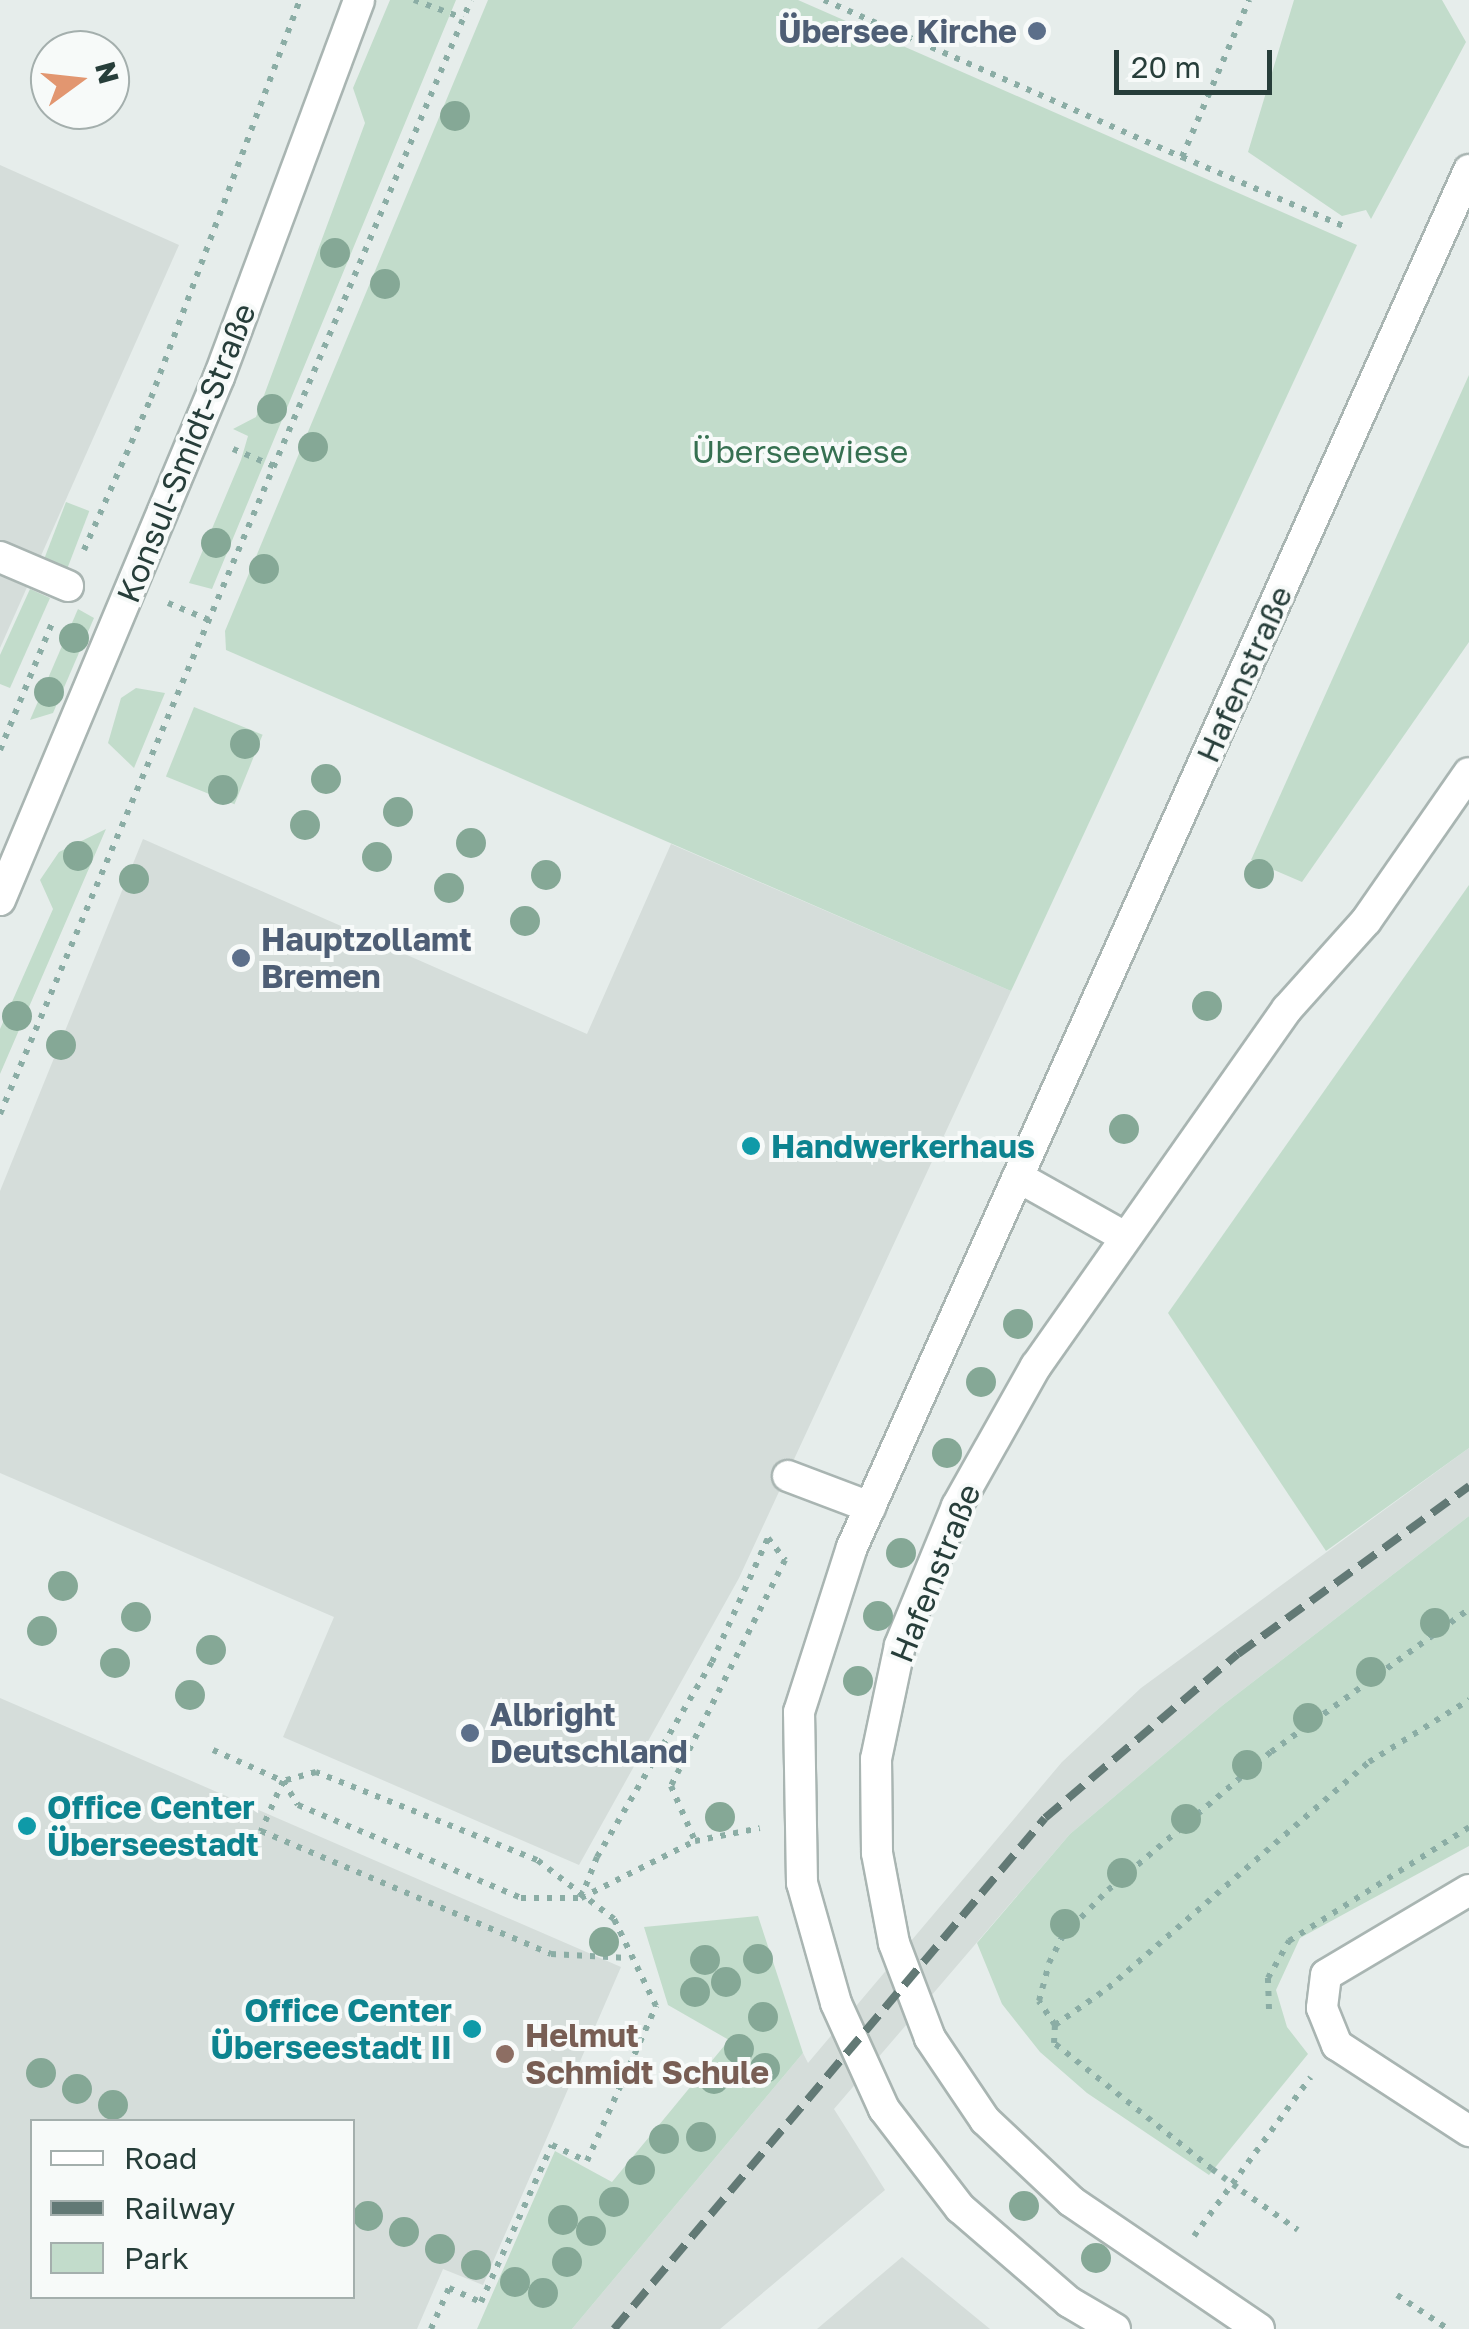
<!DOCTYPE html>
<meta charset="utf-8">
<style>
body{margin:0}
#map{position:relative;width:1469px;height:2329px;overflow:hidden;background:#e6edeb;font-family:"Golos Text",sans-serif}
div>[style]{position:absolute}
.built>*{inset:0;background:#d5ddda}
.green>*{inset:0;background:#c2dccb;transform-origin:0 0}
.path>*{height:6px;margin-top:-3px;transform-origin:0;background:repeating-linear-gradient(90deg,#8bada5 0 5px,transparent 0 13px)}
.roads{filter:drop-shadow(2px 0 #a9b5b2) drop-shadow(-2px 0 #a9b5b2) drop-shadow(0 2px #a9b5b2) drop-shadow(0 -2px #a9b5b2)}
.service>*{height:30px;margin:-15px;padding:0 15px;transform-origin:15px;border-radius:15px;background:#fff}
.pedestrian>*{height:30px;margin:-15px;padding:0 15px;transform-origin:15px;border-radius:15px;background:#fff}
.minor>*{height:30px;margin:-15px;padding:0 15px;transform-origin:15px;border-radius:15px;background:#fff}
.tertiary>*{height:30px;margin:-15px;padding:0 15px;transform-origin:15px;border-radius:15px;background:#fff}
.rail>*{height:8px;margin-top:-4px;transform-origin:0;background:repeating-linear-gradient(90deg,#627975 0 20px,transparent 0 30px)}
.path-bridge>*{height:6px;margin-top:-3px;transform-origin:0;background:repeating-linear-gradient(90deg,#8bada5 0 5px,transparent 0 13px)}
.trees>*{width:30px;height:30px;margin:-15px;border-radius:50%;background:#85a896}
.dots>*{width:28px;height:28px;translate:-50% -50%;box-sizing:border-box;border:5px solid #f7faf9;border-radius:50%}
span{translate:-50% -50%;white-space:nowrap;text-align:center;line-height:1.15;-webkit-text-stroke:8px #f7faf9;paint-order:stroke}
.service-label{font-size:32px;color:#4e5e75;font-weight:700}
.right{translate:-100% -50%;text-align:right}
.left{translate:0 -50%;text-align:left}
.park-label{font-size:32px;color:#367051}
.street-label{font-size:32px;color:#273e3a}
.culture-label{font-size:32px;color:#0d838f;font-weight:700}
.education-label{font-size:32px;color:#785e54;font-weight:700}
.legend{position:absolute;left:30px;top:2119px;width:325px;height:180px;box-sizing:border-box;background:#f7faf9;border:2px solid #a4afad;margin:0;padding:12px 18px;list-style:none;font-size:30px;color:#273e3a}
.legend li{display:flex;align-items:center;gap:20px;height:50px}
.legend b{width:50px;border:2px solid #a4afad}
.north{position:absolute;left:30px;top:30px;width:100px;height:100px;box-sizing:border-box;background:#f7faf9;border:2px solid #a4afad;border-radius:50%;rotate:75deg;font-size:28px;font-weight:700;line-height:40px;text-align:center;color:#273e3a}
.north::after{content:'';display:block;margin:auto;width:35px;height:45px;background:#e29670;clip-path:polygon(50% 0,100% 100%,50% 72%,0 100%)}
.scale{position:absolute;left:1114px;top:50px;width:158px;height:45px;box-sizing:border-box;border:5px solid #273e3a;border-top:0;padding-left:12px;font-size:30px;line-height:35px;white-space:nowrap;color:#273e3a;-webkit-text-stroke:8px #f7faf9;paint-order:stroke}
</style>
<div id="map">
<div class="built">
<div style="clip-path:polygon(0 165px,179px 245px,0 648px)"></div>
<div style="clip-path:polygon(143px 839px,587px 1034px,671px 844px,1011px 991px,739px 1578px,579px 1865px,283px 1737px,334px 1617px,0 1473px,0 1191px)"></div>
<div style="clip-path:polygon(1469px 1448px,1469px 1516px,1223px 1705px,1070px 1834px,834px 2109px,885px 2190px,720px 2329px,572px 2329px,803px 2053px,808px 2063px,1062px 1762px,1141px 1688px)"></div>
<div style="clip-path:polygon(evenodd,0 1698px,621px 1967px,483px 2285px,443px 2269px,417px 2329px,0 2329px,0 1698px,32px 2122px,352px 2122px,352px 2296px,32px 2296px,32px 2122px)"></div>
<div style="clip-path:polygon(902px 2257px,990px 2329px,817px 2329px)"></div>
</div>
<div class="green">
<div style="clip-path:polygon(390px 0,456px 0,212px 589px,189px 583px,241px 460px,248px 436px,233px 429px,256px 417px,365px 123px,353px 88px)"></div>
<div style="clip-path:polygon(488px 0,798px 0,1357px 245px,1011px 991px,226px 650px,225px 631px)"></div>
<div style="clip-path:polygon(1294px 0,1442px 0,1466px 42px,1371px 219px,1366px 210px,1342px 216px,1248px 152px)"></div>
<div style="clip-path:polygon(1469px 375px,1469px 642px,1302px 882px,1251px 860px)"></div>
<div style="left:66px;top:502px;width:25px;height:61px;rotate:21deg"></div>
<div style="clip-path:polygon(30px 589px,50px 598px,10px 688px,0 684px,0 655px)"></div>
<div style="clip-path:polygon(78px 609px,94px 618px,53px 713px,30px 720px)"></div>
<div style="clip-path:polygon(136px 688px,165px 693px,134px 768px,108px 743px,121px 698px)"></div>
<div style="left:194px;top:707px;width:74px;height:75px;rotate:22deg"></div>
<div style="clip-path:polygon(106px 829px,0 1074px,0 1029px,53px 909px,40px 880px,59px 852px)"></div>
<div style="clip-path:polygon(1469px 885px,1469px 1448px,1326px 1551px,1168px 1313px)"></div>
<div style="clip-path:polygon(1469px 1516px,1469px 1846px,1300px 1938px,1276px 1990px,1287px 2027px,1308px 2054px,1209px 2175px,1087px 2093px,1040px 2052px,1002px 2004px,977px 1943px,1070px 1834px,1223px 1705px)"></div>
<div style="clip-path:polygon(758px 1916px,803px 2053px,572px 2329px,477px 2329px,555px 2151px,612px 2182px,729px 2040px,668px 2005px,644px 1927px)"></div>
</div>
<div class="path">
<div style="left:414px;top:0;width:52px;rotate:20.2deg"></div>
<div style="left:824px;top:0;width:391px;rotate:23.7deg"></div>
<div style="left:1182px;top:157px;width:171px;rotate:-66.9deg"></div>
<div style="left:1182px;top:157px;width:181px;rotate:23.2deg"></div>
<div style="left:233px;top:449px;width:47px;rotate:22.7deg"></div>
<div style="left:84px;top:550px;width:166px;rotate:-66.2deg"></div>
<div style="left:151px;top:398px;width:425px;rotate:-69.5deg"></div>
<div style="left:168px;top:603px;width:44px;rotate:22.5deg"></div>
<div style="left:0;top:750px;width:139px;rotate:-67.7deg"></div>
<div style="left:0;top:1114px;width:1209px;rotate:-67.08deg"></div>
<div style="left:213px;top:1750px;width:77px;rotate:23.9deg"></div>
<div style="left:283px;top:1781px;width:28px;rotate:58deg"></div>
<div style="left:298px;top:1805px;width:242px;rotate:22.6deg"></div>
<div style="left:521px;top:1898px;width:60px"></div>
<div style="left:581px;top:1898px;width:127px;rotate:-26.6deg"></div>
<div style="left:695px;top:1841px;width:66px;rotate:-11.3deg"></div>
<div style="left:581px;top:1898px;width:44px;rotate:-68.7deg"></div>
<div style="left:597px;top:1857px;width:226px;rotate:-59.5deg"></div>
<div style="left:712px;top:1662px;width:136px;rotate:-65.7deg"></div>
<div style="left:768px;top:1538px;width:28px;rotate:52deg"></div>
<div style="left:785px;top:1560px;width:253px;rotate:116.8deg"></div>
<div style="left:671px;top:1786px;width:60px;rotate:66.4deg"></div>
<div style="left:1269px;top:2009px;width:31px;rotate:-92deg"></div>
<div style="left:1268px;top:1978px;width:43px;rotate:-60.4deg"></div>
<div style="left:1289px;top:1941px;width:213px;rotate:-32.3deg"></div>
<div style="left:1055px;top:2025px;width:65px;rotate:-34.9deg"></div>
<div style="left:1108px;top:1988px;width:345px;rotate:-40.9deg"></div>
<div style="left:1369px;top:1762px;width:118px;rotate:-31.8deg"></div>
<div style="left:1212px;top:2169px;width:202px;rotate:-141.4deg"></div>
<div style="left:1054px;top:2043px;width:18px;rotate:-87deg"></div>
<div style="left:1055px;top:2025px;width:29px;rotate:-124deg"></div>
<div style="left:1039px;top:2001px;width:39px;rotate:-75deg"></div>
<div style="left:1049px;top:1963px;width:30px;rotate:-63deg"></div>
<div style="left:1063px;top:1936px;width:64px;rotate:-45.6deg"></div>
<div style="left:1108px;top:1890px;width:214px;rotate:-40.3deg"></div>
<div style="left:1271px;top:1752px;width:244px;rotate:-35.8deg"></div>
<div style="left:1242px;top:2191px;width:68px;rotate:34.9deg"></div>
<div style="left:1194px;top:2236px;width:197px;rotate:-53.7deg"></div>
<div style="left:1397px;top:2295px;width:61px;rotate:33.7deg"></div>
<div style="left:431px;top:2329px;width:45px;rotate:-66.3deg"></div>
<div style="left:449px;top:2288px;width:35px;rotate:24deg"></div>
<div style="left:481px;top:2302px;width:172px;rotate:-65.7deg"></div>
<div style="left:552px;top:2145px;width:38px;rotate:25deg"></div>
<div style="left:587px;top:2161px;width:170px;rotate:-66deg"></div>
<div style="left:656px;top:2006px;width:97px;rotate:-115.8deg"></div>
<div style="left:614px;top:1919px;width:97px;rotate:-142.5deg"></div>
<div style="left:537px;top:1860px;width:238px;rotate:-158.3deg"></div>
<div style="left:316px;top:1772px;width:34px;rotate:165deg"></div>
<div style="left:283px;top:1781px;width:55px;rotate:113.7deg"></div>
<div style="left:261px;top:1831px;width:315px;rotate:23deg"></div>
<div style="left:551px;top:1954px;width:77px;rotate:3deg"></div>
</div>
<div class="roads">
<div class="service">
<div style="left:788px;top:1476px;width:88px;rotate:20.7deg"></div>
</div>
<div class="pedestrian">
<div style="left:0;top:557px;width:74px;rotate:23.1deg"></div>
</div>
<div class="minor">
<div style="left:1018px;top:1177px;width:123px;rotate:29.3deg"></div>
<div style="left:1469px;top:1890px;width:166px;rotate:149.3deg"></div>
<div style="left:1326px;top:1975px;width:33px;rotate:97deg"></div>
<div style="left:1322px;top:2008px;width:40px;rotate:68deg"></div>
<div style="left:1337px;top:2045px;width:158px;rotate:33.1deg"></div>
<div style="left:1115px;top:2329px;width:53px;rotate:-149.6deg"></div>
<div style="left:1069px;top:2302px;width:144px;rotate:-139.2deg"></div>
<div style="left:960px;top:2208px;width:125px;rotate:-127.5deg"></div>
<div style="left:884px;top:2109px;width:116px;rotate:-114.4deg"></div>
<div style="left:836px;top:2003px;width:125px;rotate:-105.8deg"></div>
<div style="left:802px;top:1883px;width:171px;rotate:-91deg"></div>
<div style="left:799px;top:1712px;width:173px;rotate:-72.2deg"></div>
<div style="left:852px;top:1547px;width:1509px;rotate:-65.86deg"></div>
<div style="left:1259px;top:2329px;width:227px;rotate:-145.8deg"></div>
<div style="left:1071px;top:2201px;width:118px;rotate:-136.7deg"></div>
<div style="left:985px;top:2120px;width:99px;rotate:-123.9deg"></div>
<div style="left:930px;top:2038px;width:102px;rotate:-110.8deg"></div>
<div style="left:894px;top:1943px;width:92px;rotate:-100.7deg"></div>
<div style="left:877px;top:1853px;width:94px;rotate:-90.6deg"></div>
<div style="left:876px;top:1759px;width:116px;rotate:-78.1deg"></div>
<div style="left:900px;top:1645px;width:150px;rotate:-67.7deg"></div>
<div style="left:957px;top:1506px;width:161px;rotate:-60.6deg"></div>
<div style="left:1036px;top:1366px;width:436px;rotate:-54.9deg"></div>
<div style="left:1287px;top:1009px;width:118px;rotate:-48.1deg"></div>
<div style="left:1366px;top:921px;width:180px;rotate:-55.2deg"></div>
</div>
<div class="tertiary">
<div style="left:0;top:900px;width:567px;rotate:-67.28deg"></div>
<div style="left:219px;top:377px;width:402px;rotate:-69.6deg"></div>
</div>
</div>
<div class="rail">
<div style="left:614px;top:2329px;width:668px;rotate:-49.85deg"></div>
<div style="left:1045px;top:1818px;width:253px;rotate:-40.4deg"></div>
<div style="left:1238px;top:1654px;width:286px;rotate:-36deg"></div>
</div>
<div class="path-bridge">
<div style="left:1212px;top:2169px;width:37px;rotate:36deg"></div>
</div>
<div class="trees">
<div style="left:455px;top:116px"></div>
<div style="left:335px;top:253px"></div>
<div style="left:385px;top:284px"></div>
<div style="left:272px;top:409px"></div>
<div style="left:313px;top:447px"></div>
<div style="left:216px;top:543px"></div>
<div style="left:264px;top:569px"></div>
<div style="left:74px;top:638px"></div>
<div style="left:49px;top:692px"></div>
<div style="left:245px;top:744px"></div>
<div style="left:326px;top:779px"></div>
<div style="left:223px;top:790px"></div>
<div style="left:398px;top:812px"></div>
<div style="left:305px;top:825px"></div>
<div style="left:471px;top:843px"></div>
<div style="left:78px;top:856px"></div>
<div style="left:377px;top:857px"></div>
<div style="left:1259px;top:874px"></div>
<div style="left:546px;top:875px"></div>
<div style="left:134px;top:879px"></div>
<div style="left:449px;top:888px"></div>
<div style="left:525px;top:921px"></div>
<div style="left:1207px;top:1006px"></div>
<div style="left:17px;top:1016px"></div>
<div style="left:61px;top:1045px"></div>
<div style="left:1124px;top:1129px"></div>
<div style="left:1018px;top:1324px"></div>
<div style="left:981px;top:1382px"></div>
<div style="left:947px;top:1453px"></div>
<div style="left:901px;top:1553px"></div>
<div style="left:63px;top:1586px"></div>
<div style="left:878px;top:1616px"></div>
<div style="left:136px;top:1617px"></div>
<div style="left:1435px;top:1623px"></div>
<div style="left:42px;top:1631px"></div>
<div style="left:211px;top:1650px"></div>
<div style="left:115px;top:1663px"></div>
<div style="left:1371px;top:1672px"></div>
<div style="left:858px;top:1681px"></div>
<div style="left:190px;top:1695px"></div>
<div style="left:1308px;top:1718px"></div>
<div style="left:1247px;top:1765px"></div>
<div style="left:720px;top:1817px"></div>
<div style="left:1186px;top:1819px"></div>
<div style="left:1122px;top:1873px"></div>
<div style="left:1065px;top:1924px"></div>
<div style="left:604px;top:1942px"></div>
<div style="left:758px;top:1959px"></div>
<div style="left:705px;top:1960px"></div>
<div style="left:726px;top:1982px"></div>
<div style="left:695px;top:1992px"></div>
<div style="left:763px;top:2017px"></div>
<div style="left:739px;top:2049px"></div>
<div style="left:765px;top:2068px"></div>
<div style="left:41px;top:2073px"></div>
<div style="left:714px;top:2079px"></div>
<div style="left:77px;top:2089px"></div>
<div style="left:113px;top:2105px"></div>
<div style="left:701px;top:2137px"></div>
<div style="left:664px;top:2139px"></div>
<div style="left:640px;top:2170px"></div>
<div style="left:614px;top:2202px"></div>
<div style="left:1024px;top:2206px"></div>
<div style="left:368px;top:2216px"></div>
<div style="left:563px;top:2220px"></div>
<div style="left:591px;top:2231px"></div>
<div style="left:404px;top:2232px"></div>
<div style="left:440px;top:2249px"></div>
<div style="left:1096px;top:2258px"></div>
<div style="left:567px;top:2262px"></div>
<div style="left:476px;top:2265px"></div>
<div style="left:515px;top:2282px"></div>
<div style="left:543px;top:2293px"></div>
</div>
<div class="dots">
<div style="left:1037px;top:31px;background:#5c6f8a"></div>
<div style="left:241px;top:958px;background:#5c6f8a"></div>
<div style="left:751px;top:1146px;background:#0f9aa8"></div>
<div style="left:470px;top:1733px;background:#5c6f8a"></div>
<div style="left:27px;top:1826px;background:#0f9aa8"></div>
<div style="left:472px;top:2029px;background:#0f9aa8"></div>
<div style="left:505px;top:2054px;background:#8d6e63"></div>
</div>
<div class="service-label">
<span class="right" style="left:1017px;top:31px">Übersee Kirche</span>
<span class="left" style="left:261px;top:958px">Hauptzollamt<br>Bremen</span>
<span class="left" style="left:490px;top:1733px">Albright<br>Deutschland</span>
</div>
<div class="park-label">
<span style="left:800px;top:451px">Überseewiese</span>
</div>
<div class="street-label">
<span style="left:186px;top:453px;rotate:-68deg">Konsul-Smidt-Straße</span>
<span style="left:1244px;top:674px;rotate:-66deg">Hafenstraße</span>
<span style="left:935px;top:1573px;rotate:-68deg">Hafenstraße</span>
</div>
<div class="culture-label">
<span class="left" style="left:771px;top:1146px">Handwerkerhaus</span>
<span class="left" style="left:47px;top:1826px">Office Center<br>Überseestadt</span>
<span class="right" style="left:452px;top:2029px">Office Center<br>Überseestadt II</span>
</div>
<div class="education-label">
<span class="left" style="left:525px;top:2054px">Helmut<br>Schmidt Schule</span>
</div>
<ul class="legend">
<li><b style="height:12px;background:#fff"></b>Road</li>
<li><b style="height:12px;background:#627975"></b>Railway</li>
<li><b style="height:28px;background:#c2dccb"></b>Park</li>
</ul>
<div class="north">N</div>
<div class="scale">20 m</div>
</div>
